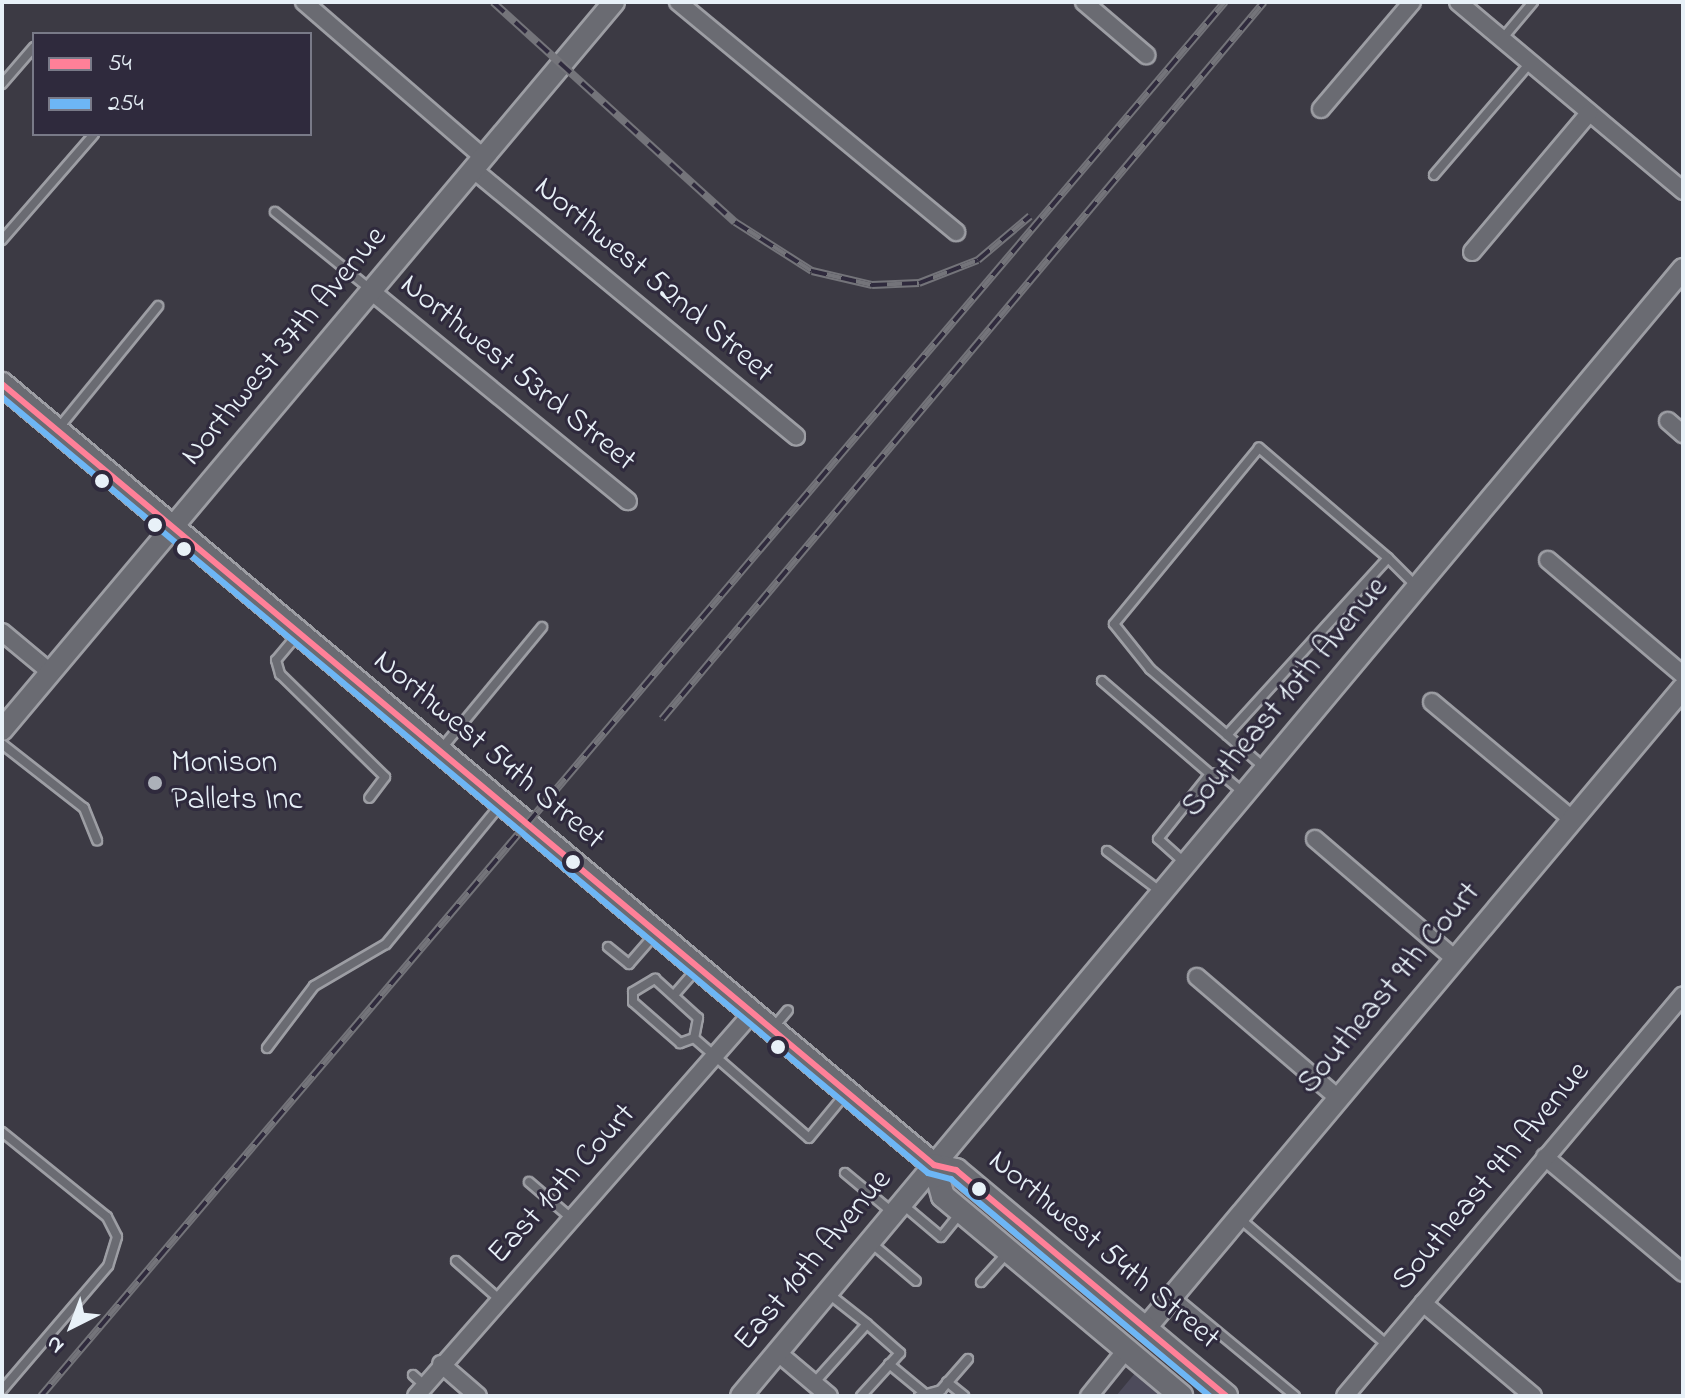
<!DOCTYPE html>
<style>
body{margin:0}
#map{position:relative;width:1685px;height:1398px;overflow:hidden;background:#3c3a44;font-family:"Indie Flower",sans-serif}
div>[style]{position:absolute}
.green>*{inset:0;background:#4d4b5b}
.roads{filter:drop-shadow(2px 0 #9d9ea4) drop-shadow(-2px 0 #9d9ea4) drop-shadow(0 2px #9d9ea4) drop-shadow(0 -2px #9d9ea4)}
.service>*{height:8px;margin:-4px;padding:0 4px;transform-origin:4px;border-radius:4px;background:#6a6b72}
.minor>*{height:16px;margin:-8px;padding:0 8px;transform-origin:8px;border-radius:8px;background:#6a6b72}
.tertiary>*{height:20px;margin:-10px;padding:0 10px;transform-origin:10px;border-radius:10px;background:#6a6b72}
.secondary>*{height:22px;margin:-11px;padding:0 11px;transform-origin:11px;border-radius:11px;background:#6a6b72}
.rail>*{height:8px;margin-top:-4px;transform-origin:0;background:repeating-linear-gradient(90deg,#2f2a3d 0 15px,#74747a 0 30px);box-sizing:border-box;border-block:2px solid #74747a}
.bus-1>*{height:6px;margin:-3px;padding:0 3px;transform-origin:3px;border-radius:3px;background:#ff8098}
.bus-2>*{height:6px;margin:-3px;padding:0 3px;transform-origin:3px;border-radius:3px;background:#6db6f5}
.dots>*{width:22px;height:22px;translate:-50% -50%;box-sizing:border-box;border:4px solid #2f2a3d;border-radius:50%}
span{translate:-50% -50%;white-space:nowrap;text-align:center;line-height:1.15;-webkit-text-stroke:6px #2f2a3d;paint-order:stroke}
.street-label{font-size:32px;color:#e8f1f8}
.poi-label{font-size:32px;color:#e8f1f8}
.left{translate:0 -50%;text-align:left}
.frame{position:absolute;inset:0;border:4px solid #e8f1f8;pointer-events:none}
.legend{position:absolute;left:32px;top:32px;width:280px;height:104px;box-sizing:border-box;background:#2f2a3d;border:2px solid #797a88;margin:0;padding:10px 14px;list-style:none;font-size:24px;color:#e8f1f8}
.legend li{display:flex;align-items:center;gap:16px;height:40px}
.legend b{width:40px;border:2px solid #797a88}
.north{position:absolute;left:32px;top:1286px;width:80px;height:80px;-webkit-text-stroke:6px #2f2a3d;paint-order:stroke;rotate:222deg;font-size:22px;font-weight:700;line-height:32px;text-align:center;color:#e8f1f8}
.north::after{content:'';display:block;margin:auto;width:28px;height:36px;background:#e8f1f8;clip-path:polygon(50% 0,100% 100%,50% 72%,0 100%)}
</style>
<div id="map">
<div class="green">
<div style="clip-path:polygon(1136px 1372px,1163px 1396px,1116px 1396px)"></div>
</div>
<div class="roads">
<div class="service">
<div style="left:1502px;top:39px;width:48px;rotate:-50deg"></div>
<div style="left:2px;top:84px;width:49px;rotate:-49.1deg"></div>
<div style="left:1434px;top:175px;width:148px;rotate:-49.4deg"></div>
<div style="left:275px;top:212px;width:124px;rotate:39.1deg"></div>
<div style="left:2px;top:240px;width:140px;rotate:-49deg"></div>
<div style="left:57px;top:430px;width:160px;rotate:-50.8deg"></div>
<div style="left:1388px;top:558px;width:41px;rotate:45deg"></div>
<div style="left:298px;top:634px;width:34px;rotate:130deg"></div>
<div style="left:276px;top:660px;width:15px;rotate:74deg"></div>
<div style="left:280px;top:674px;width:147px;rotate:44.4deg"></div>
<div style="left:385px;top:777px;width:26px;rotate:127deg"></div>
<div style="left:1102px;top:681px;width:143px;rotate:40.7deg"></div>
<div style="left:1227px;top:735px;width:239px;rotate:-47.7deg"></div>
<div style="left:1388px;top:558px;width:170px;rotate:-139.5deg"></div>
<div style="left:1259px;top:448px;width:228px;rotate:129.5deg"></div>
<div style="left:1114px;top:624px;width:58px;rotate:51.3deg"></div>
<div style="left:1150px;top:669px;width:101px;rotate:40.6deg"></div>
<div style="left:1227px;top:735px;width:52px;rotate:41.1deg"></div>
<div style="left:2px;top:744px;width:104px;rotate:38deg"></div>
<div style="left:84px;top:808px;width:35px;rotate:68deg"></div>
<div style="left:442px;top:748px;width:157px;rotate:-50.4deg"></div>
<div style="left:1107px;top:851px;width:68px;rotate:37.2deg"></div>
<div style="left:1185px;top:863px;width:36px;rotate:-138deg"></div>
<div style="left:1158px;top:839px;width:83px;rotate:-51.3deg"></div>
<div style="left:1210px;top:774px;width:10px;rotate:-6deg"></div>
<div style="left:1220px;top:773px;width:33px;rotate:40deg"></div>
<div style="left:608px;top:947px;width:27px;rotate:39deg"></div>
<div style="left:629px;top:964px;width:40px;rotate:-49deg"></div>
<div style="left:674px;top:995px;width:35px;rotate:-49deg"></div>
<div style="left:773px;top:1028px;width:23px;rotate:-50deg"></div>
<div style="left:694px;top:1038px;width:15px;rotate:160deg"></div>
<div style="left:680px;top:1043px;width:62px;rotate:-138.9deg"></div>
<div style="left:633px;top:1002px;width:10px;rotate:-90deg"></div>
<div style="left:633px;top:992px;width:26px;rotate:-31deg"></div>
<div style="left:655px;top:979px;width:58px;rotate:42.2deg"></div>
<div style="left:698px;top:1018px;width:20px;rotate:101deg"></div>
<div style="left:694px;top:1038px;width:152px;rotate:41deg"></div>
<div style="left:809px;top:1138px;width:60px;rotate:-50.4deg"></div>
<div style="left:267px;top:1048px;width:78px;rotate:-52.8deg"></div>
<div style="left:314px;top:986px;width:83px;rotate:-30.3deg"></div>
<div style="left:386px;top:944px;width:181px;rotate:-50.6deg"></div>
<div style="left:2px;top:1132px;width:135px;rotate:39deg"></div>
<div style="left:107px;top:1217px;width:22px;rotate:63deg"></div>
<div style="left:117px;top:1237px;width:30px;rotate:107deg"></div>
<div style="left:108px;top:1266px;width:163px;rotate:130.5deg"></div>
<div style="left:845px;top:1173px;width:62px;rotate:39.8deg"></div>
<div style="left:529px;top:1182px;width:55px;rotate:40.6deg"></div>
<div style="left:902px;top:1204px;width:51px;rotate:40.2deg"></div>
<div style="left:941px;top:1237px;width:32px;rotate:-51deg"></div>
<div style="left:1239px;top:1218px;width:195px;rotate:40.6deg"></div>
<div style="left:870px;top:1242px;width:60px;rotate:40.3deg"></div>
<div style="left:456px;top:1261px;width:57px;rotate:41.5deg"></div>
<div style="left:981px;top:1282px;width:39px;rotate:-48deg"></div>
<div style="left:1173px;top:1295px;width:158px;rotate:39.6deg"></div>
<div style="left:889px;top:1364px;width:44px;rotate:39.5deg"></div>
<div style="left:413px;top:1375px;width:15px;rotate:42deg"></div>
<div style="left:947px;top:1382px;width:22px;rotate:39deg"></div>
<div style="left:814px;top:1383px;width:79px;rotate:-48.1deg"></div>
<div style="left:867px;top:1324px;width:48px;rotate:-141.7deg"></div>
<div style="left:861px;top:1396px;width:58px;rotate:-47.8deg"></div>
<div style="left:900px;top:1353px;width:44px;rotate:-138.7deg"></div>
<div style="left:919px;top:1396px;width:23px;rotate:-15deg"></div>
<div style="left:941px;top:1390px;width:41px;rotate:-48.9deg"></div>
</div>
<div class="minor">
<div style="left:304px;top:2px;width:238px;rotate:40.9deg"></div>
<div style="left:678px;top:2px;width:361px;rotate:39.6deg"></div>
<div style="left:1084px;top:2px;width:82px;rotate:40.5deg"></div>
<div style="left:1458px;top:2px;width:294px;rotate:40deg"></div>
<div style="left:1321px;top:109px;width:140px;rotate:-49.6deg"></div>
<div style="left:474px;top:170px;width:418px;rotate:39.6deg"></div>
<div style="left:1472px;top:252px;width:182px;rotate:-49.9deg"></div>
<div style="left:371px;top:291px;width:332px;rotate:39.3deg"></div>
<div style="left:1668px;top:421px;width:20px;rotate:41deg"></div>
<div style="left:1548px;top:560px;width:177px;rotate:40.4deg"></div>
<div style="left:2px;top:632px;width:62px;rotate:39.8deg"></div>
<div style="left:1432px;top:702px;width:182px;rotate:39.9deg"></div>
<div style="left:1315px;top:839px;width:184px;rotate:40.6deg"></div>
<div style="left:1197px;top:977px;width:186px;rotate:40.6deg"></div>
<div style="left:1545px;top:1157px;width:180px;rotate:40deg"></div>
<div style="left:1423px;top:1303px;width:144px;rotate:40.2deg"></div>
<div style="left:777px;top:1352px;width:68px;rotate:40.2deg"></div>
<div style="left:441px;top:1364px;width:49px;rotate:40.9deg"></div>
<div style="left:416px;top:1396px;width:511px;rotate:-48.73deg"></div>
<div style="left:1089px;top:1396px;width:59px;rotate:-51.2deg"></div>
<div style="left:1345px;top:1396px;width:524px;rotate:-49.87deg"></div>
</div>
<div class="tertiary">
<div style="left:2px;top:730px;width:951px;rotate:-49.95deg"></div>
<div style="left:1145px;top:1329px;width:837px;rotate:-49.99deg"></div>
<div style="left:741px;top:1396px;width:1469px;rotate:-50.11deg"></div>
</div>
<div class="secondary">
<div style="left:2px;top:384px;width:1216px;rotate:39.96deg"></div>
<div style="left:934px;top:1165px;width:23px;rotate:13deg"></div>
<div style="left:956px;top:1170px;width:352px;rotate:39.9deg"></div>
<div style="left:934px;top:1165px;width:32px;rotate:74deg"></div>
<div style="left:943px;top:1196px;width:311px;rotate:40deg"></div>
</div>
</div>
<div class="rail">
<div style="left:493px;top:2px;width:327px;rotate:42.3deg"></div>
<div style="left:735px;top:222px;width:91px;rotate:32.5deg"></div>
<div style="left:812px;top:271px;width:62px;rotate:13.1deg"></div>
<div style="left:872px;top:285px;width:47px;rotate:-2.4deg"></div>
<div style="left:919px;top:283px;width:63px;rotate:-21.3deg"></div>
<div style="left:978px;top:260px;width:68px;rotate:-40.2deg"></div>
<div style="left:662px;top:719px;width:936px;rotate:-49.98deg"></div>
<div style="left:41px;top:1396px;width:1829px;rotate:-49.66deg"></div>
</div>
<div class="bus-1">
<div style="left:2px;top:384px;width:1216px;rotate:39.96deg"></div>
<div style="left:934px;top:1165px;width:23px;rotate:13deg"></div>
<div style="left:956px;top:1170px;width:352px;rotate:39.9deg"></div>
</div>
<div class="bus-2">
<div style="left:2px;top:397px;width:1208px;rotate:39.96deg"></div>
<div style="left:928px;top:1173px;width:24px;rotate:15deg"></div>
<div style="left:951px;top:1179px;width:338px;rotate:40deg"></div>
</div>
<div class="dots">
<div style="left:102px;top:481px;background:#e8f1f8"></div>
<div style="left:155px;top:525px;background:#e8f1f8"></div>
<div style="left:184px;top:549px;background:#e8f1f8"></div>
<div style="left:155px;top:783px;background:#acb1b9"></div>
<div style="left:573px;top:862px;background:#e8f1f8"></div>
<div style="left:778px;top:1047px;background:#e8f1f8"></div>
<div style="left:979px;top:1189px;background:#e8f1f8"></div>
</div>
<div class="street-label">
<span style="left:653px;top:281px;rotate:40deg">Northwest 52nd Street</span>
<span style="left:285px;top:347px;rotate:-50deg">Northwest 37th Avenue</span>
<span style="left:517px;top:374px;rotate:39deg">Northwest 53rd Street</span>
<span style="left:1286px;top:698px;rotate:-50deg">Southeast 10th Avenue</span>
<span style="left:488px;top:751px;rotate:40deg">Northwest 54th Street</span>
<span style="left:1390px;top:989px;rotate:-50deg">Southeast 9th Court</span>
<span style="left:1492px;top:1177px;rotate:-50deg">Southeast 9th Avenue</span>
<span style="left:563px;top:1185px;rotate:-48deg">East 10th Court</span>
<span style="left:1103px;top:1251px;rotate:40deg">Northwest 54th Street</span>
<span style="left:814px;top:1261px;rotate:-50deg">East 10th Avenue</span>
</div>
<div class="poi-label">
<span class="left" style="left:171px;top:783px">Monison<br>Pallets Inc</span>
</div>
<div class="frame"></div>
<ul class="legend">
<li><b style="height:10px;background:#ff8098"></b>54</li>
<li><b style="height:10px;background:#6db6f5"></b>254</li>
</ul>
<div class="north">N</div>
</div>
